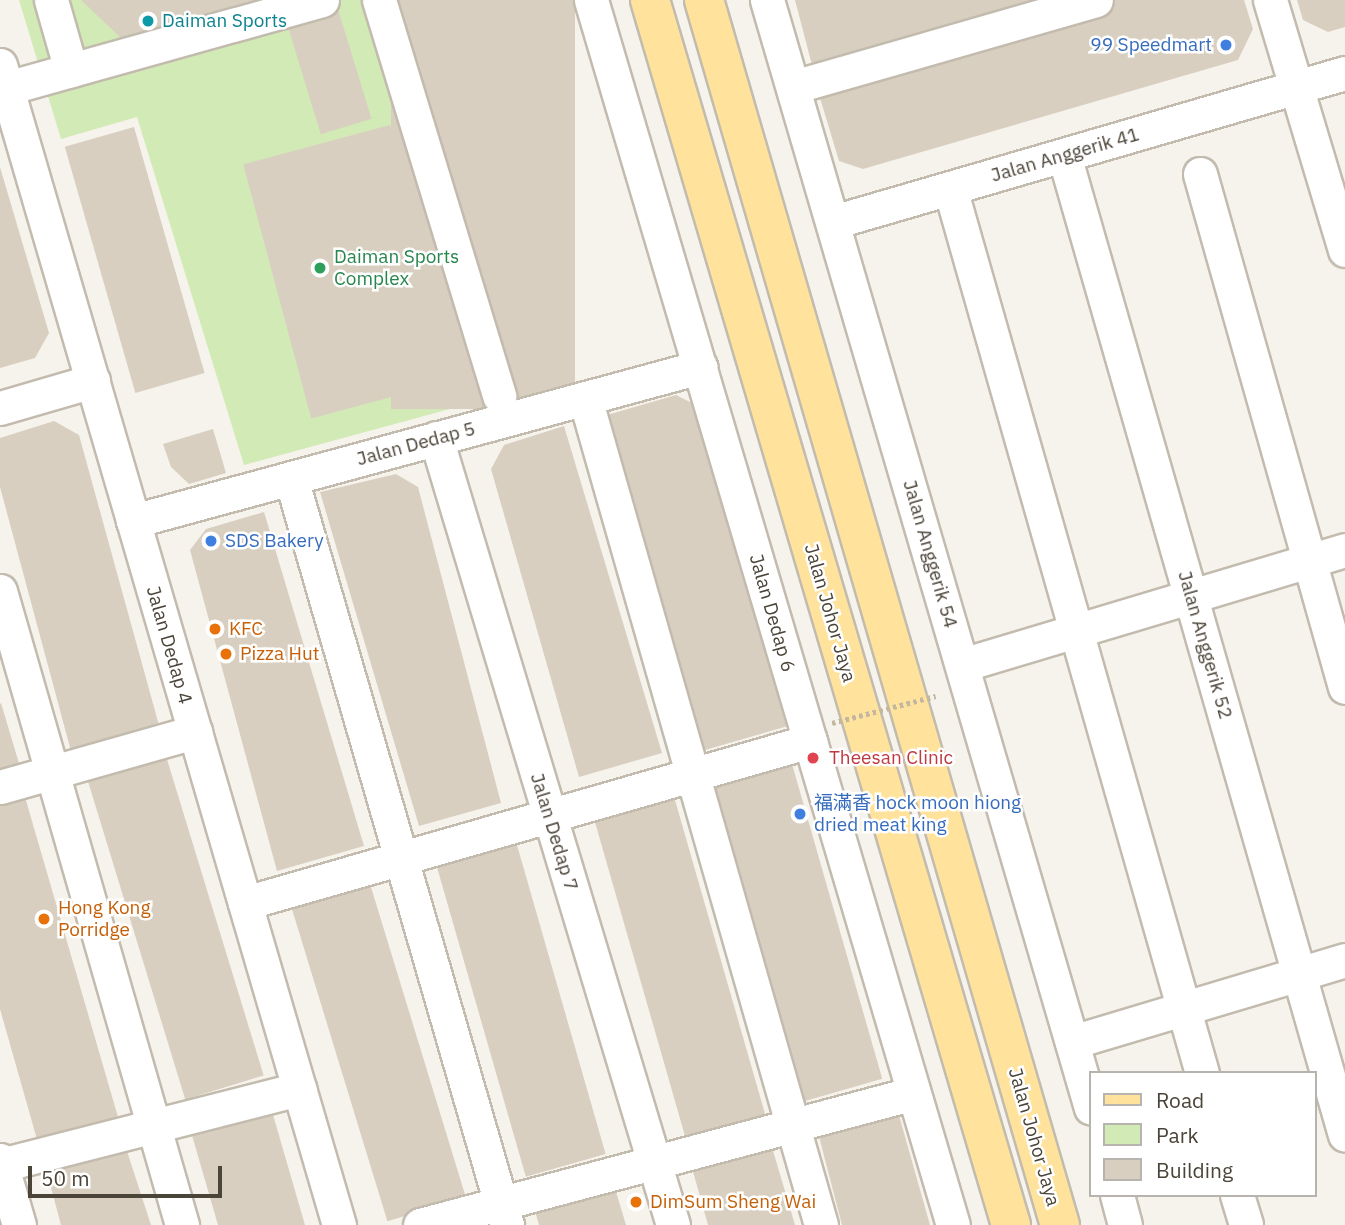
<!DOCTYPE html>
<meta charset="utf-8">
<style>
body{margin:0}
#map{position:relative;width:1345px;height:1225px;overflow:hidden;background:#f6f3ec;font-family:"IBM Plex Sans","Noto Sans SC",sans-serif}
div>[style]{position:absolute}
.green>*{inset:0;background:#d2eab5}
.building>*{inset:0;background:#d8cfc1;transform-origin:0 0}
.roads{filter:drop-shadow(2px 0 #c2bbae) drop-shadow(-2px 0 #c2bbae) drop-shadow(0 2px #c2bbae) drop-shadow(0 -2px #c2bbae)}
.minor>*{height:33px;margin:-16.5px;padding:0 16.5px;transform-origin:16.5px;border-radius:16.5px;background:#fff}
.major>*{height:38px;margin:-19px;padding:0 19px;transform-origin:19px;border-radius:19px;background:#ffe39c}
.path-bridge>*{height:4.5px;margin-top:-2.25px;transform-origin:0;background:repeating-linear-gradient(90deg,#c4b79f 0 3.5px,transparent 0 7px)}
.dots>*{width:19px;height:19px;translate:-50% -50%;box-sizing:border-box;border:4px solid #fff;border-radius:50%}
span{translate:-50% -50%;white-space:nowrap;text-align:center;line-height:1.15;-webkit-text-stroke:5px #fff;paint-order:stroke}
.culture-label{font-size:19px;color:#0d838f}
.left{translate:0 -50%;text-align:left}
.shop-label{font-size:19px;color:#366cbe}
.right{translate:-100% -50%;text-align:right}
.street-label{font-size:19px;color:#4b4439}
.leisure-label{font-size:19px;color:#27864d}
.food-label{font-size:19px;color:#c56008}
.health-label{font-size:19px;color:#be3a42}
.legend{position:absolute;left:1089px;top:1071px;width:228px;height:126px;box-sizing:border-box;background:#fff;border:2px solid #b7b4b0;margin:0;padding:9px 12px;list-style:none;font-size:21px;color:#4b4439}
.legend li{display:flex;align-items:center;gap:14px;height:35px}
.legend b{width:35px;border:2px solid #b7b4b0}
.scale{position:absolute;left:28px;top:1166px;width:194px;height:32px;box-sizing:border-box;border:4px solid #4b4439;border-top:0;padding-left:9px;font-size:21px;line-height:24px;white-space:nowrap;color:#4b4439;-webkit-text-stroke:5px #fff;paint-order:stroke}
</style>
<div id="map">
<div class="green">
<div style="clip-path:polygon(19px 0,378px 0,494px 397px,244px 465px,137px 117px,61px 139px)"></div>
</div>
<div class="building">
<div style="clip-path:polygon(81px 0,261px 0,124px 41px)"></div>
<div style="left:391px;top:0;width:184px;height:409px"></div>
<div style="clip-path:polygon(795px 0,1056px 0,813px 69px)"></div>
<div style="clip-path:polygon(1111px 0,1244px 0,1253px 29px,1238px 60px,863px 169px,839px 161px,817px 88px)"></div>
<div style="clip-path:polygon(1297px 0,1345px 0,1345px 27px,1328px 32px,1303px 20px)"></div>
<div style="left:337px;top:6px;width:118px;height:53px;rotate:73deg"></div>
<div style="left:390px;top:125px;width:263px;height:152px;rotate:75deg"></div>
<div style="left:134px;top:127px;width:256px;height:72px;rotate:74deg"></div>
<div style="clip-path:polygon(0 167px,49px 333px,35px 358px,0 368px)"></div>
<div style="clip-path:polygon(676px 395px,698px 406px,788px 726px,705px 750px,607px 415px)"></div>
<div style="clip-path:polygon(54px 421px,79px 435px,160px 729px,72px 755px,0 487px,0 438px)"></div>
<div style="clip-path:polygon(564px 426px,662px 753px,579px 777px,491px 469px,504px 445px)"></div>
<div style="clip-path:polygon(213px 429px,226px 473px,189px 484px,171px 467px,163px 444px)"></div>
<div style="clip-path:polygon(396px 474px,418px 487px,501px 803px,419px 826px,320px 492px)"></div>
<div style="clip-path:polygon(264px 512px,364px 846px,277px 871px,190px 550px,206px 529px)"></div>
<div style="clip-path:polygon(1px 703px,21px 770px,0 776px,0 704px)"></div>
<div style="left:788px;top:750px;width:342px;height:83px;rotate:74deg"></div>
<div style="left:166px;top:756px;width:334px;height:82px;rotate:73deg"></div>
<div style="left:671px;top:786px;width:342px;height:83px;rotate:74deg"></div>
<div style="clip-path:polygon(25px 797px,118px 1117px,38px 1143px,0 1009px,0 804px)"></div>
<div style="left:513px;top:831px;width:336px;height:83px;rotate:74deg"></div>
<div style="left:367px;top:874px;width:338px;height:82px;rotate:73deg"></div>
<div style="clip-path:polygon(269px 1101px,305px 1225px,218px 1225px,189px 1125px)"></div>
<div style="clip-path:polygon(895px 1101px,930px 1225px,842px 1225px,816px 1125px)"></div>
<div style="clip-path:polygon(769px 1137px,795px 1225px,708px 1225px,690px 1161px)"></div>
<div style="clip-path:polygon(124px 1142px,151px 1225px,61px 1225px,45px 1165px)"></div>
<div style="clip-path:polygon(614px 1185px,626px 1225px,539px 1225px,534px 1208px)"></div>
</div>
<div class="roads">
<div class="minor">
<div style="left:51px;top:0;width:73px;rotate:74.1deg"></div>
<div style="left:379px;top:0;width:414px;rotate:73.1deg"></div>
<div style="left:591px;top:0;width:1277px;rotate:73.54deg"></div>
<div style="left:767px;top:0;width:1154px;rotate:73.7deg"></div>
<div style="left:1270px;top:0;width:261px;rotate:73.3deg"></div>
<div style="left:0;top:65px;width:1209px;rotate:73.71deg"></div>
<div style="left:793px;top:87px;width:315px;rotate:-16deg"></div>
<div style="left:7px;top:88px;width:327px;rotate:-15.6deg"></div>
<div style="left:1064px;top:155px;width:1019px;rotate:74deg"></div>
<div style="left:1200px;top:174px;width:533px;rotate:74.22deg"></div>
<div style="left:950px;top:188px;width:920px;rotate:74.11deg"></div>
<div style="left:833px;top:222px;width:533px;rotate:-16.23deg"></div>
<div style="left:585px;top:398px;width:860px;rotate:74.07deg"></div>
<div style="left:0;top:408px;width:97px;rotate:-16.2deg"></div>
<div style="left:436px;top:438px;width:822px;rotate:73.24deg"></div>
<div style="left:291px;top:478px;width:778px;rotate:73.87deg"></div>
<div style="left:133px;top:521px;width:588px;rotate:-15.2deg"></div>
<div style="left:0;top:591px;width:660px;rotate:73.98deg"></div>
<div style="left:962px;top:665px;width:400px;rotate:-16.7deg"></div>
<div style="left:0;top:787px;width:203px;rotate:-15.8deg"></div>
<div style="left:245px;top:903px;width:588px;rotate:-16deg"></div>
<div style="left:1072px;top:1042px;width:285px;rotate:-16.7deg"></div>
<div style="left:0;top:1160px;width:68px;rotate:73.7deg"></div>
<div style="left:1px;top:1165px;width:308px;rotate:-14.3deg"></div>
<div style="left:1117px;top:1195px;width:31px;rotate:75deg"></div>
<div style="left:1237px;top:1195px;width:31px;rotate:73deg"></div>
<div style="left:420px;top:1225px;width:511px;rotate:-14.96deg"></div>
</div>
<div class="major">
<div style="left:650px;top:0;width:1277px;rotate:73.58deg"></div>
<div style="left:704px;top:0;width:1276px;rotate:73.8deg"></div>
</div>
</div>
<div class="path-bridge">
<div style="left:832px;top:723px;width:107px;rotate:-14.6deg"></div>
</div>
<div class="dots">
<div style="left:148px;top:21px;background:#0f9aa8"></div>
<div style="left:1226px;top:45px;background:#3f7fe0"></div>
<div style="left:320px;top:268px;background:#2e9e5b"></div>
<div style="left:211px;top:541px;background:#3f7fe0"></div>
<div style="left:215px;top:629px;background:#e8710a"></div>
<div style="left:226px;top:654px;background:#e8710a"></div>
<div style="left:813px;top:758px;background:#e0444e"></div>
<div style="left:800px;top:814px;background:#3f7fe0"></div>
<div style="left:44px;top:919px;background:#e8710a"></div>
<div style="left:636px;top:1202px;background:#e8710a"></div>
</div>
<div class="culture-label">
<span class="left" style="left:162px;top:21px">Daiman Sports</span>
</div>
<div class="shop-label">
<span class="right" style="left:1212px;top:45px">99 Speedmart</span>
<span class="left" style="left:225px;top:541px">SDS Bakery</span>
<span class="left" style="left:814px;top:814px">福滿香 hock moon hiong<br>dried meat king</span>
</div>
<div class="street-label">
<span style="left:1065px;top:155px;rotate:-16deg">Jalan Anggerik 41</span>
<span style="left:416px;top:444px;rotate:-15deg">Jalan Dedap 5</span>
<span style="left:930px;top:554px;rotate:74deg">Jalan Anggerik 54</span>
<span style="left:772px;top:613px;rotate:74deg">Jalan Dedap 6</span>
<span style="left:830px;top:613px;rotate:74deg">Jalan Johor Jaya</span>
<span style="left:169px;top:645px;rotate:74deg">Jalan Dedap 4</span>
<span style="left:1205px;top:645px;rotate:74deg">Jalan Anggerik 52</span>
<span style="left:554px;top:832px;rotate:73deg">Jalan Dedap 7</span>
<span style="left:1034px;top:1137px;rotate:74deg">Jalan Johor Jaya</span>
</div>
<div class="leisure-label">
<span class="left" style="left:334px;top:268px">Daiman Sports<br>Complex</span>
</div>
<div class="food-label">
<span class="left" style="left:229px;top:629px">KFC</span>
<span class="left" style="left:240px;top:654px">Pizza Hut</span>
<span class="left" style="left:58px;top:919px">Hong Kong<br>Porridge</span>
<span class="left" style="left:650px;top:1202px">DimSum Sheng Wai</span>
</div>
<div class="health-label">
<span class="left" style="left:829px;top:758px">Theesan Clinic</span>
</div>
<ul class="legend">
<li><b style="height:9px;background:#ffe39c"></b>Road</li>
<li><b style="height:19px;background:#d2eab5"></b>Park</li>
<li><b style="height:19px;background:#d8cfc1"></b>Building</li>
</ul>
<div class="scale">50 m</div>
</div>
